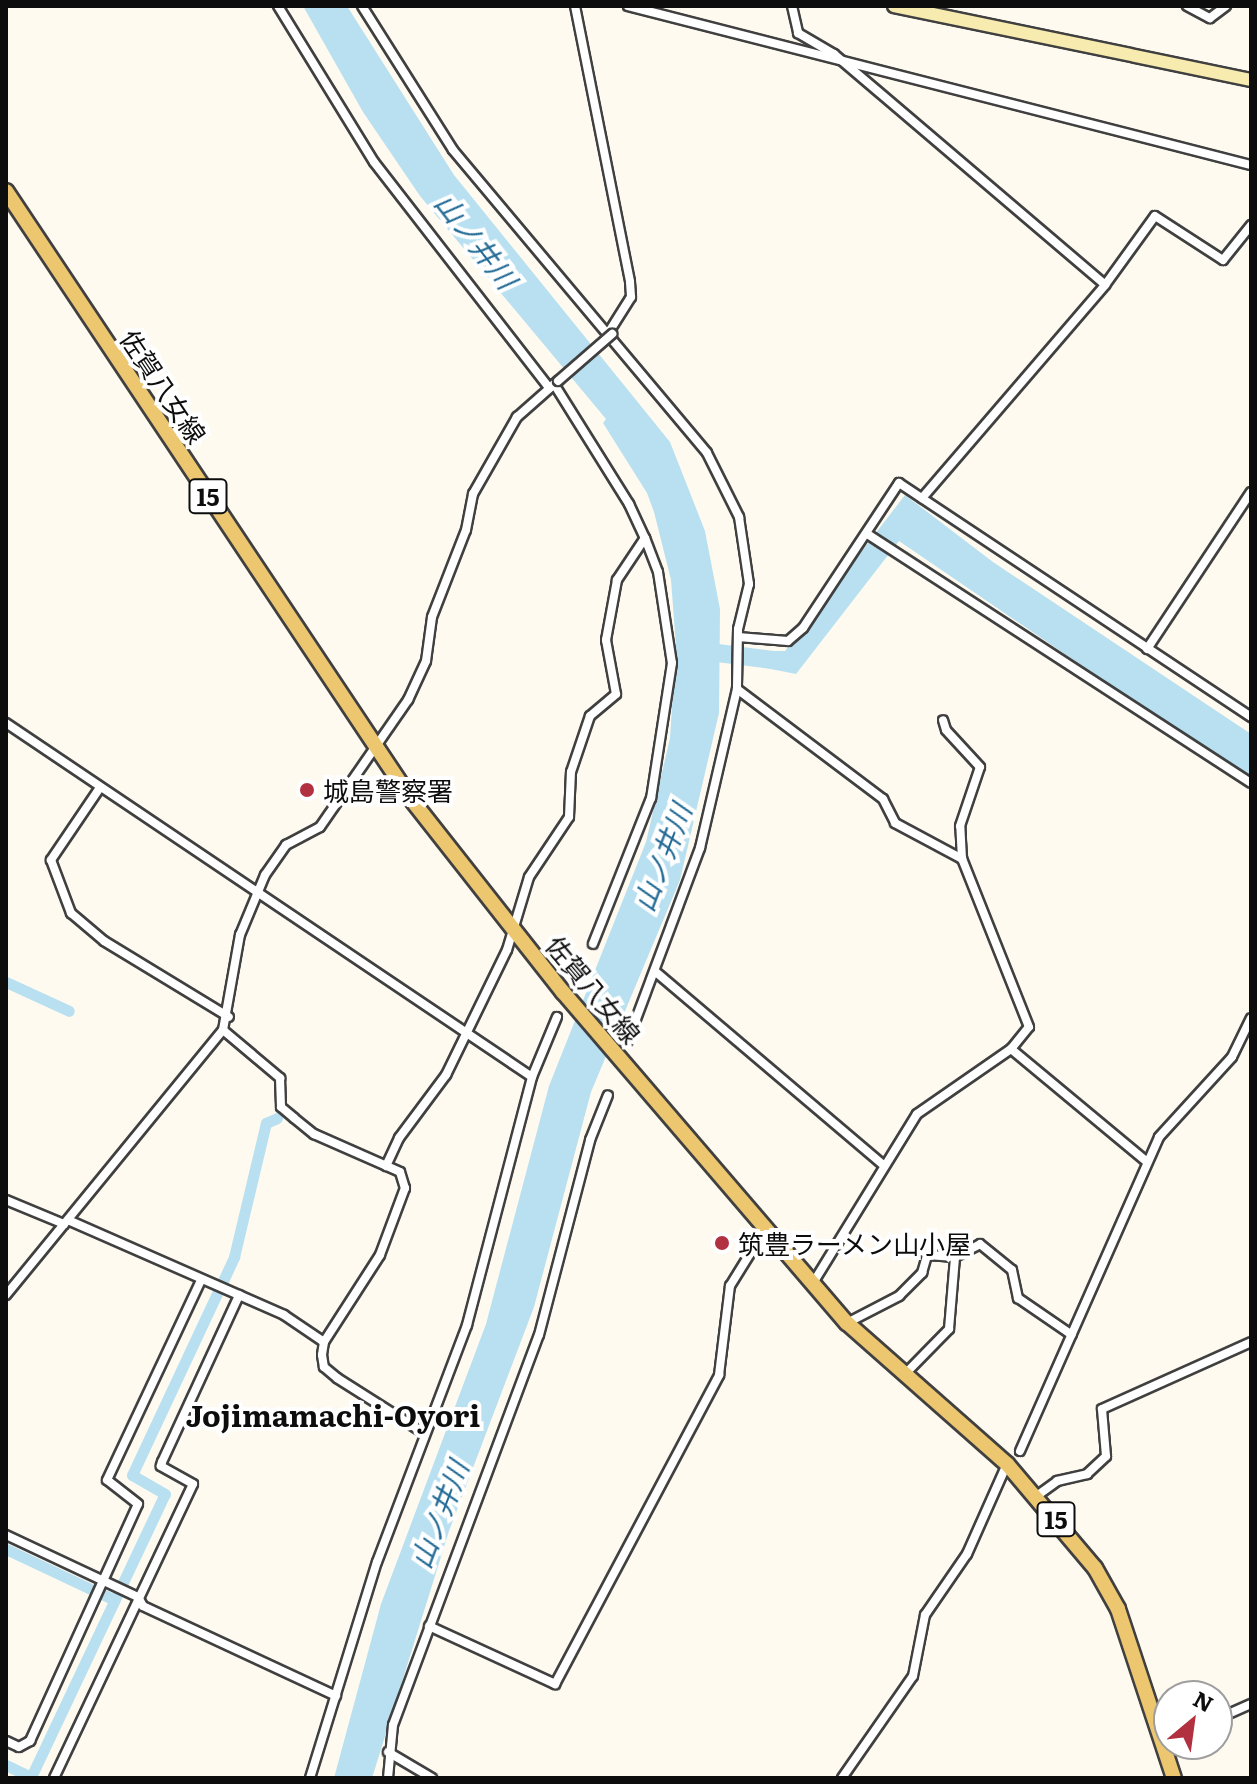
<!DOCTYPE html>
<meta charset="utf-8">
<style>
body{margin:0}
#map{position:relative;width:1257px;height:1784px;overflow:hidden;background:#fefaef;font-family:Literata,"Noto Sans JP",serif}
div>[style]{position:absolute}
.water>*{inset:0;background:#b8e0f1}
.canal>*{height:11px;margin:-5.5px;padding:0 5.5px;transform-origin:5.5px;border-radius:5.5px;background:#b8e0f1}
.river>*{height:18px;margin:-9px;padding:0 9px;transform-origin:9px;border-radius:9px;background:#b8e0f1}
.roads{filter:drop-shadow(2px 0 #404040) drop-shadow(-2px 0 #404040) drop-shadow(0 2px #404040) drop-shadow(0 -2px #404040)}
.minor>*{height:8px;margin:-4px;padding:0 4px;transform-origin:4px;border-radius:4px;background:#fff}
.secondary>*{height:12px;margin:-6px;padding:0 6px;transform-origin:6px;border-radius:6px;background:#f8ebb0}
.primary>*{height:14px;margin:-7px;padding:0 7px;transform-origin:7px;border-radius:7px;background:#edc670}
.bridges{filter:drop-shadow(2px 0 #404040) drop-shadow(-2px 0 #404040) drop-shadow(0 2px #404040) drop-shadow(0 -2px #404040)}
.minor-bridge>*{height:8px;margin:-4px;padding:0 4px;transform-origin:4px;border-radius:4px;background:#fff}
.dots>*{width:22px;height:22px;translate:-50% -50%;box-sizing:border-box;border:4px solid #fff;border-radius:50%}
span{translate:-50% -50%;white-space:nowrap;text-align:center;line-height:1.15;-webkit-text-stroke:8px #fff;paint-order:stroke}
.shield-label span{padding:2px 6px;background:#fff;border:2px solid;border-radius:6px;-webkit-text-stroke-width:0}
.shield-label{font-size:24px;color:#0d0d0d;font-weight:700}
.street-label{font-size:26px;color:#0d0d0d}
.poi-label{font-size:26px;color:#0d0d0d}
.left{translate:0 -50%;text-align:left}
.water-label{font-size:28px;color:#216a95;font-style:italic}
.quarter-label{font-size:30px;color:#0d0d0d;font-weight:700}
.frame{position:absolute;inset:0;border:8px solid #0d0d0d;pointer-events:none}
.north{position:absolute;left:1153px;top:1680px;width:80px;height:80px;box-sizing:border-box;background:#fff;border:2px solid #9e9e9e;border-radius:50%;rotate:29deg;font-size:22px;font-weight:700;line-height:32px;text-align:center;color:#0d0d0d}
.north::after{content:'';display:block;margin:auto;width:28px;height:36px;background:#b23140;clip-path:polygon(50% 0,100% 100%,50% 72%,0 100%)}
</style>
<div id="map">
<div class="water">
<div style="clip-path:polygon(303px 6px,347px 6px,454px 175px,670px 442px,705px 531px,720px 609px,719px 713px,680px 880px,591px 1092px,534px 1307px,449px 1531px,372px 1778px,334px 1778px,381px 1604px,486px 1324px,549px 1086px,646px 842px,670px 738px,676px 646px,671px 580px,654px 512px,647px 493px,603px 423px,606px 419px,420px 196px,363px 112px)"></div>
<div style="clip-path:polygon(905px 495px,993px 562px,1251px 734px,1251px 781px,899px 541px,796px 674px,756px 666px,756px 651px,785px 651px)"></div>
</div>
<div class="canal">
<div style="left:6px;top:982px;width:69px;rotate:24.7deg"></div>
<div style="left:6px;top:1549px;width:98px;rotate:25.3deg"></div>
<div style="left:102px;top:1594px;width:14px;rotate:25deg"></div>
<div style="left:6px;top:1765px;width:28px;rotate:26deg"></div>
<div style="left:31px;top:1777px;width:313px;rotate:-64.7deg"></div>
<div style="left:165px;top:1494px;width:38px;rotate:-150deg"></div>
<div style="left:132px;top:1475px;width:241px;rotate:-64.9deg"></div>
<div style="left:234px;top:1257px;width:138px;rotate:-76.6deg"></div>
<div style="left:266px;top:1123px;width:12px;rotate:-24deg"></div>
</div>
<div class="river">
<div style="left:702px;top:651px;width:80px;rotate:7.2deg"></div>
</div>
<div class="roads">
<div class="minor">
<div style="left:278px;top:6px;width:183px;rotate:58.4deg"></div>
<div style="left:374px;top:162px;width:286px;rotate:52.2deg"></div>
<div style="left:362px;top:6px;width:170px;rotate:57.7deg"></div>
<div style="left:453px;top:150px;width:395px;rotate:50deg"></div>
<div style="left:707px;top:453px;width:72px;rotate:63.4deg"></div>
<div style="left:739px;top:517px;width:68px;rotate:81.5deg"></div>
<div style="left:749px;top:584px;width:46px;rotate:103.7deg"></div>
<div style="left:738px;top:629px;width:60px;rotate:91deg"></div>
<div style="left:737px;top:689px;width:163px;rotate:103.1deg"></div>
<div style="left:700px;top:848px;width:206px;rotate:110.5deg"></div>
<div style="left:575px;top:6px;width:281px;rotate:78.7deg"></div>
<div style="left:630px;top:282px;width:15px;rotate:86deg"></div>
<div style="left:631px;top:297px;width:45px;rotate:122.3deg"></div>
<div style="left:628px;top:6px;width:643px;rotate:14.32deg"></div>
<div style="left:792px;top:6px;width:28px;rotate:77deg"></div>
<div style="left:798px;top:33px;width:42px;rotate:30.3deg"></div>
<div style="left:834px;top:54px;width:356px;rotate:40.4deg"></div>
<div style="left:1187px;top:6px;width:26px;rotate:28deg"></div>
<div style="left:1210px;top:18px;width:20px;rotate:-37deg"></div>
<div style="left:554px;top:384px;width:142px;rotate:58deg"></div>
<div style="left:629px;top:504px;width:38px;rotate:65deg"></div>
<div style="left:645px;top:538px;width:36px;rotate:69deg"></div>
<div style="left:658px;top:572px;width:92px;rotate:81.3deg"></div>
<div style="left:672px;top:663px;width:137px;rotate:98.8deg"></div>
<div style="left:651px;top:798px;width:157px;rotate:111.7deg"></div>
<div style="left:922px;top:498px;width:281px;rotate:-49.3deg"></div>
<div style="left:1105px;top:285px;width:85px;rotate:-54.1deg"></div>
<div style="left:1155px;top:216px;width:81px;rotate:32.9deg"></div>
<div style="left:1223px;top:260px;width:45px;rotate:-51.3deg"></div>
<div style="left:869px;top:535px;width:455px;rotate:33deg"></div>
<div style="left:738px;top:637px;width:50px;rotate:4.6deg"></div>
<div style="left:788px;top:641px;width:20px;rotate:-41deg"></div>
<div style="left:803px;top:628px;width:174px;rotate:-56.5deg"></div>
<div style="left:899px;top:483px;width:423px;rotate:33.6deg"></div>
<div style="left:1147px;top:649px;width:188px;rotate:-56.5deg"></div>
<div style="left:737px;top:689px;width:183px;rotate:37deg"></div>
<div style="left:883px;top:799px;width:27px;rotate:63deg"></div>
<div style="left:895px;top:823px;width:76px;rotate:28.2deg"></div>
<div style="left:6px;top:723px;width:634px;rotate:33.94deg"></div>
<div style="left:99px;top:789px;width:86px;rotate:124.1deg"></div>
<div style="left:51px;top:860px;width:57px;rotate:69.3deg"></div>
<div style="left:71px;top:913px;width:43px;rotate:40.3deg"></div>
<div style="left:104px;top:941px;width:146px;rotate:31.3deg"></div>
<div style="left:657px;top:973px;width:297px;rotate:40.3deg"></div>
<div style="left:223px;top:1030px;width:75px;rotate:40.1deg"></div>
<div style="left:280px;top:1078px;width:29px;rotate:88deg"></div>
<div style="left:281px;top:1107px;width:17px;rotate:40deg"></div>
<div style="left:294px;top:1118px;width:26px;rotate:39deg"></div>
<div style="left:314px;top:1134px;width:94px;rotate:23.8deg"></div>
<div style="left:400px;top:1172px;width:17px;rotate:73deg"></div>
<div style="left:405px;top:1188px;width:72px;rotate:110.5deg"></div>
<div style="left:380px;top:1255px;width:103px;rotate:122.8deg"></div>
<div style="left:324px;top:1342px;width:13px;rotate:99deg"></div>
<div style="left:322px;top:1355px;width:12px;rotate:81deg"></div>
<div style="left:324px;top:1367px;width:17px;rotate:40deg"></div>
<div style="left:337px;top:1378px;width:103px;rotate:32.3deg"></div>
<div style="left:1011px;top:1049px;width:177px;rotate:39.7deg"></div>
<div style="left:386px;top:1166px;width:31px;rotate:-65deg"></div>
<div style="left:399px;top:1138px;width:79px;rotate:-53.3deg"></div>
<div style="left:446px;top:1075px;width:139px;rotate:-64deg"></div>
<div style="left:507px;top:950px;width:76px;rotate:-73.2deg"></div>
<div style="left:529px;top:877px;width:72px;rotate:-56.3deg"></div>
<div style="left:569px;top:817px;width:45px;rotate:-87.5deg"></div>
<div style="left:571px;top:772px;width:59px;rotate:-71.3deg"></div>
<div style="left:590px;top:716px;width:34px;rotate:-40deg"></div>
<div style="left:616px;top:694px;width:55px;rotate:-100.5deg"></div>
<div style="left:606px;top:640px;width:61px;rotate:-79.6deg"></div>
<div style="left:617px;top:580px;width:50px;rotate:-56.3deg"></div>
<div style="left:6px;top:1200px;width:63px;rotate:22.5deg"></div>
<div style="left:68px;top:1220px;width:236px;rotate:23.7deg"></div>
<div style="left:284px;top:1315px;width:48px;rotate:34deg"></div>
<div style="left:813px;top:1283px;width:198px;rotate:-58.4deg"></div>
<div style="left:917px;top:1114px;width:114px;rotate:-34.7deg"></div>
<div style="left:1011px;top:1049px;width:28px;rotate:-51deg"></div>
<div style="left:1029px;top:1027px;width:181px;rotate:-111.7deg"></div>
<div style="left:962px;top:859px;width:33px;rotate:-93deg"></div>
<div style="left:960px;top:826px;width:62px;rotate:-71.3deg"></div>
<div style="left:980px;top:767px;width:50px;rotate:-132.6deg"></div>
<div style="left:946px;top:730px;width:10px;rotate:-107deg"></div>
<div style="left:6px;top:1295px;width:343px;rotate:-50.7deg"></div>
<div style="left:223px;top:1030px;width:97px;rotate:-79.9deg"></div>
<div style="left:240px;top:935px;width:65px;rotate:-67.4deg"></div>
<div style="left:265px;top:875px;width:37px;rotate:-55deg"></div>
<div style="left:286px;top:845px;width:38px;rotate:-28deg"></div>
<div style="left:320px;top:827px;width:155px;rotate:-55.3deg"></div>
<div style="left:408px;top:700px;width:43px;rotate:-65.2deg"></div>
<div style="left:426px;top:661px;width:44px;rotate:-82.2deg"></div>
<div style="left:432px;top:617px;width:93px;rotate:-68.7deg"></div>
<div style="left:466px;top:530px;width:37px;rotate:-79deg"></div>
<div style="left:473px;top:494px;width:89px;rotate:-60.3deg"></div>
<div style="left:517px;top:417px;width:55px;rotate:-41.3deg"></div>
<div style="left:847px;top:1323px;width:59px;rotate:-27.4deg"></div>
<div style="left:899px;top:1296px;width:33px;rotate:-45deg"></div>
<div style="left:922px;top:1273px;width:19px;rotate:-74deg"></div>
<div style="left:927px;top:1255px;width:28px;rotate:4deg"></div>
<div style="left:955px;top:1257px;width:28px;rotate:-27deg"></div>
<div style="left:980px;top:1244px;width:41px;rotate:39.1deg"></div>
<div style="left:1012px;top:1270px;width:29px;rotate:78deg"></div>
<div style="left:1018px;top:1298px;width:65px;rotate:34.4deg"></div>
<div style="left:905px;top:1374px;width:63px;rotate:-45.6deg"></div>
<div style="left:949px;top:1329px;width:72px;rotate:-85.2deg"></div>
<div style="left:1020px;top:1451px;width:343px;rotate:-66.1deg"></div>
<div style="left:1159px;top:1137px;width:108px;rotate:-47.6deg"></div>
<div style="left:1232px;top:1057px;width:43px;rotate:-64deg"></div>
<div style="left:1038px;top:1495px;width:24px;rotate:-36deg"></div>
<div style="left:1057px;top:1481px;width:31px;rotate:-13deg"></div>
<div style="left:1087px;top:1474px;width:26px;rotate:-43deg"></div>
<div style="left:1106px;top:1456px;width:47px;rotate:-94.9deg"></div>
<div style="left:1102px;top:1409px;width:163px;rotate:-24.2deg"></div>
<div style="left:6px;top:1535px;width:146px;rotate:25.2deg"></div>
<div style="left:138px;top:1597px;width:10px;rotate:61deg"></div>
<div style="left:143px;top:1606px;width:213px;rotate:25deg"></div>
<div style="left:429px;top:1626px;width:139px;rotate:24.7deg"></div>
<div style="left:555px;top:1684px;width:350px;rotate:-62deg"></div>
<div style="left:719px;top:1375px;width:90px;rotate:-83deg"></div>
<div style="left:730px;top:1286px;width:68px;rotate:-58.2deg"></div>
<div style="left:1217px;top:1719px;width:37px;rotate:-24deg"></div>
<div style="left:6px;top:1741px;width:14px;rotate:25deg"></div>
<div style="left:19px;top:1747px;width:13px;rotate:-29deg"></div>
<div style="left:30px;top:1741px;width:260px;rotate:-65.5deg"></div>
<div style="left:138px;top:1504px;width:39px;rotate:-142deg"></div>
<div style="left:107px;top:1480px;width:221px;rotate:-64.8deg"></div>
<div style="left:388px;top:1752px;width:51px;rotate:30.6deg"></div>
<div style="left:54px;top:1778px;width:325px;rotate:-64.7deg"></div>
<div style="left:193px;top:1484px;width:37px;rotate:-151deg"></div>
<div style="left:161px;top:1466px;width:4px;rotate:-76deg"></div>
<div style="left:162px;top:1462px;width:184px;rotate:-65.2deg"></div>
<div style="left:310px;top:1778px;width:226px;rotate:-72.8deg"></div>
<div style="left:377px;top:1562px;width:254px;rotate:-69.2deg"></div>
<div style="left:467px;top:1325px;width:256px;rotate:-75.3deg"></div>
<div style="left:532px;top:1077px;width:65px;rotate:-67.4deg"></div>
<div style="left:388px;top:1778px;width:53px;rotate:-84.6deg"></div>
<div style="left:393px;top:1725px;width:416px;rotate:-69.5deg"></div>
<div style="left:539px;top:1335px;width:202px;rotate:-75.3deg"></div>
<div style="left:590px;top:1140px;width:48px;rotate:-68.2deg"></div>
<div style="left:842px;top:1778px;width:124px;rotate:-55.2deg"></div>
<div style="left:913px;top:1676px;width:62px;rotate:-78.9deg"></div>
<div style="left:925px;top:1615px;width:74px;rotate:-55.5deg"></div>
<div style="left:967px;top:1554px;width:98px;rotate:-66deg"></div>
</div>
<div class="secondary">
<div style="left:894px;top:6px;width:365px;rotate:11.7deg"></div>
</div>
<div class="primary">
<div style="left:6px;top:191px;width:731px;rotate:56.33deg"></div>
<div style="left:411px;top:799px;width:246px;rotate:51.8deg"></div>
<div style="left:563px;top:992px;width:436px;rotate:49.4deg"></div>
<div style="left:847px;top:1323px;width:213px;rotate:41.4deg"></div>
<div style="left:1007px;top:1464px;width:136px;rotate:49.8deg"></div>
<div style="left:1095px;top:1568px;width:47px;rotate:60.7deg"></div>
<div style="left:1118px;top:1609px;width:178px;rotate:71.7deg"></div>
</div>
</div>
<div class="bridges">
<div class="minor-bridge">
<div style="left:558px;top:381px;width:72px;rotate:-41deg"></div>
</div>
</div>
<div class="dots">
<div style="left:307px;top:790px;background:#b23140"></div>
<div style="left:722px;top:1243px;background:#b23140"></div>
</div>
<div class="shield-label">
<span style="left:208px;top:496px">15</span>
<span style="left:1056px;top:1519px">15</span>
</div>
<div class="street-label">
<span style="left:164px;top:386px;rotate:56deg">佐賀八女線</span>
<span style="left:594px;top:989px;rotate:50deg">佐賀八女線</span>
</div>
<div class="poi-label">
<span class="left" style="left:323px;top:790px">城島警察署</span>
<span class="left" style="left:738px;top:1243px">筑豊ラーメン山小屋</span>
</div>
<div class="water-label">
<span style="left:477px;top:240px;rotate:52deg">山ノ井川</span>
<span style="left:661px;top:857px;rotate:-69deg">山ノ井川</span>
<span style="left:438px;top:1514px;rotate:-69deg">山ノ井川</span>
</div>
<div class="quarter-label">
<span style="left:333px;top:1414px">Jojimamachi-Oyori</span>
</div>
<div class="frame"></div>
<div class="north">N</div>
</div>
